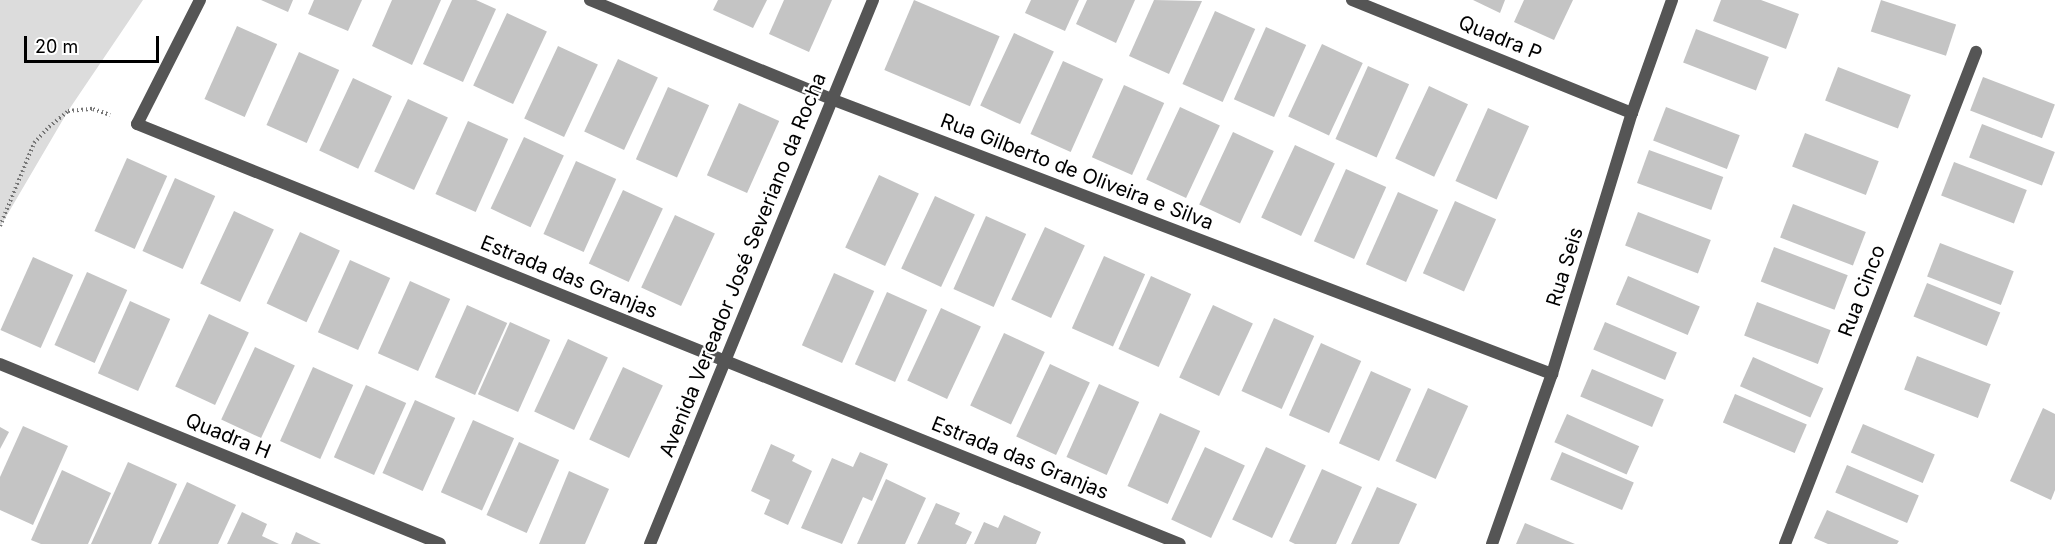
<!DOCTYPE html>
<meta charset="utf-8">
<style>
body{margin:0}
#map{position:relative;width:2055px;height:544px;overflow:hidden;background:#fff;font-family:Inter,sans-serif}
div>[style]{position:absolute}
.green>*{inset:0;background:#dcdcdc}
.building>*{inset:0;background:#c4c4c4;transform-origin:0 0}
.path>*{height:4px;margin-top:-2px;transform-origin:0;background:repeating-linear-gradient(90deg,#777 0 1.5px,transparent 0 4.5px)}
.street>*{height:12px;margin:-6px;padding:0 6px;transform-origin:6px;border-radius:6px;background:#555}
span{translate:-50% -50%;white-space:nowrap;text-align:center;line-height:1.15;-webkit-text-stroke:4.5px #fff;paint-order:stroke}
.street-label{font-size:20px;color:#000}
.scale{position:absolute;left:24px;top:36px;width:135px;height:27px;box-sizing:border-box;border:3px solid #000;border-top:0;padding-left:8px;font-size:18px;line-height:21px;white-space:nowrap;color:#000;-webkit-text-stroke:4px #fff;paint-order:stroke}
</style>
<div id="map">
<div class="green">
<div style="clip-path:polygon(0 0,143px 0,68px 111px,0 227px)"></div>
</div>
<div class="building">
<div style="clip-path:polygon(261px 0,293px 0,288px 12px)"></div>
<div style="clip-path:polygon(314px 0,362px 0,348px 31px,308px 14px)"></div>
<div style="clip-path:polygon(392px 0,441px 0,412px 65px,372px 46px)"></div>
<div style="clip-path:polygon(452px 0,476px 0,496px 9px,463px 82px,423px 64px)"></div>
<div style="clip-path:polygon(718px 0,767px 0,753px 28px,713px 10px)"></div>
<div style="clip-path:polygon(784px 0,832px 0,809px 52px,769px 34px)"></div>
<div style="left:914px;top:0;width:93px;height:76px;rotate:23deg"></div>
<div style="clip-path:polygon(1031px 0,1079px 0,1065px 31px,1025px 13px)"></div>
<div style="clip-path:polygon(1087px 0,1135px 0,1116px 43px,1076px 24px)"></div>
<div style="clip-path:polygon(1154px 0,1202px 1px,1169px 74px,1129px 56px)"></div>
<div style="clip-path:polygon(1473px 0,1505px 0,1500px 13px)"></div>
<div style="clip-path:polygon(1524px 0,1573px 0,1554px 40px,1514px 22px)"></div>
<div style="clip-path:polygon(1721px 0,1761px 0,1799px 14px,1786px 49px,1713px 21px)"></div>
<div style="left:1881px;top:0;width:79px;height:33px;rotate:18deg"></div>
<div style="left:1215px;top:11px;width:44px;height:80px;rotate:24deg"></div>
<div style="left:507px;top:13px;width:44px;height:80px;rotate:25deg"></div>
<div style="left:237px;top:26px;width:44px;height:80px;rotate:24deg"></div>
<div style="left:1266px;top:27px;width:44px;height:79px;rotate:24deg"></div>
<div style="left:1696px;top:29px;width:78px;height:36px;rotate:21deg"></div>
<div style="left:1014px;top:33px;width:44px;height:80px;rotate:25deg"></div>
<div style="left:1322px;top:44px;width:45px;height:80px;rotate:25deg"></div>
<div style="left:558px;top:46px;width:44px;height:80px;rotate:25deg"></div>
<div style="left:299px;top:52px;width:44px;height:80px;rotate:24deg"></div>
<div style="left:618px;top:59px;width:44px;height:80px;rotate:25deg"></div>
<div style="left:1063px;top:61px;width:44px;height:80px;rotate:24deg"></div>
<div style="left:1368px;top:66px;width:45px;height:80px;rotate:24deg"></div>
<div style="left:1838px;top:67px;width:78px;height:36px;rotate:21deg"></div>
<div style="left:1983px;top:77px;width:77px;height:36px;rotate:21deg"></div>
<div style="left:353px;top:78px;width:43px;height:80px;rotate:25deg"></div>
<div style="left:1124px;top:85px;width:44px;height:79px;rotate:24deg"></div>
<div style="left:1429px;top:86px;width:43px;height:80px;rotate:25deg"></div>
<div style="left:668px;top:87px;width:45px;height:79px;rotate:24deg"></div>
<div style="left:408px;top:99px;width:44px;height:80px;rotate:25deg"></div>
<div style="left:739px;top:103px;width:44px;height:79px;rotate:24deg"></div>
<div style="left:1180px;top:107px;width:44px;height:80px;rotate:25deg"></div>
<div style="left:1666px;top:107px;width:79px;height:36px;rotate:21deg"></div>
<div style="left:1488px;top:108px;width:45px;height:80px;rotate:24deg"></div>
<div style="left:468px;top:121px;width:44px;height:80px;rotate:24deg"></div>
<div style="left:1982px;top:124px;width:78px;height:36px;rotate:21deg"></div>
<div style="left:1233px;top:132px;width:45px;height:80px;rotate:25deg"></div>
<div style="left:1805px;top:133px;width:79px;height:36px;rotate:21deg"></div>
<div style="left:524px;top:137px;width:44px;height:79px;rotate:25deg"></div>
<div style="left:1295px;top:145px;width:44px;height:80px;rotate:25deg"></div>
<div style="left:1649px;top:150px;width:79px;height:35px;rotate:20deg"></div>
<div style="left:127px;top:158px;width:44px;height:80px;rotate:24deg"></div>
<div style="left:576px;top:161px;width:44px;height:80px;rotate:24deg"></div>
<div style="left:1954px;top:162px;width:78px;height:36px;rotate:21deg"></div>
<div style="left:1346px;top:169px;width:44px;height:79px;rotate:24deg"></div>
<div style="left:879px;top:175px;width:44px;height:80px;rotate:25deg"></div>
<div style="left:175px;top:178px;width:44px;height:80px;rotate:24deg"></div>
<div style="left:623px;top:190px;width:44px;height:81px;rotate:25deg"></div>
<div style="left:1398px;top:192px;width:44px;height:79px;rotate:24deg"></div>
<div style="left:935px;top:196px;width:44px;height:80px;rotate:25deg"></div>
<div style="left:1455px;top:201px;width:45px;height:79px;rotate:24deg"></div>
<div style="left:1793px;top:204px;width:78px;height:36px;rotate:21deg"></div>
<div style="left:234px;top:211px;width:44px;height:80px;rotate:25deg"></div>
<div style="left:1638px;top:212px;width:78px;height:36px;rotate:21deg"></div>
<div style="left:675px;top:215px;width:44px;height:80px;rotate:25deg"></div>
<div style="left:986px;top:216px;width:44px;height:80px;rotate:24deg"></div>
<div style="left:1045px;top:227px;width:44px;height:80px;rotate:25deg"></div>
<div style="left:300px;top:232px;width:44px;height:79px;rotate:25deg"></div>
<div style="left:1940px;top:243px;width:79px;height:36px;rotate:21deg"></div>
<div style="left:1774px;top:247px;width:79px;height:37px;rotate:21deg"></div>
<div style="left:1104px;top:256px;width:45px;height:79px;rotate:24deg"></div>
<div style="left:33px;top:257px;width:44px;height:80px;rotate:24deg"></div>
<div style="left:350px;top:260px;width:44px;height:79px;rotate:24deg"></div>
<div style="left:87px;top:272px;width:44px;height:80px;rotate:24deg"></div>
<div style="left:834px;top:273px;width:44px;height:79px;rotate:24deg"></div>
<div style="left:1151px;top:276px;width:44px;height:80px;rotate:24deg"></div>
<div style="left:1628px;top:276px;width:78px;height:31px;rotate:23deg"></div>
<div style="left:410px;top:281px;width:44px;height:79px;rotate:24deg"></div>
<div style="left:1927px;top:283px;width:79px;height:36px;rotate:22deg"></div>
<div style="left:887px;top:292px;width:44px;height:79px;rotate:24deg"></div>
<div style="left:130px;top:301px;width:44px;height:79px;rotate:24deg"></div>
<div style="left:1757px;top:302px;width:79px;height:36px;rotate:21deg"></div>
<div style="left:467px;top:305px;width:44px;height:79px;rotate:24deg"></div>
<div style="left:1213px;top:305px;width:44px;height:80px;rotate:25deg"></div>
<div style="left:941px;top:308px;width:44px;height:80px;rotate:25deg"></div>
<div style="left:209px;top:314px;width:44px;height:80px;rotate:25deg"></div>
<div style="left:1274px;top:318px;width:44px;height:80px;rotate:24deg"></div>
<div style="left:510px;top:322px;width:44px;height:79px;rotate:24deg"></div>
<div style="left:1605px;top:322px;width:78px;height:30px;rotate:23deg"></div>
<div style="left:1004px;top:333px;width:45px;height:80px;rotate:25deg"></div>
<div style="left:568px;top:339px;width:44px;height:80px;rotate:25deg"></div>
<div style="left:1321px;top:343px;width:44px;height:79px;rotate:24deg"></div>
<div style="left:255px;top:347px;width:44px;height:80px;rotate:25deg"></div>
<div style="left:1917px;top:356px;width:79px;height:36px;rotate:21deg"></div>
<div style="left:1753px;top:357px;width:77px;height:32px;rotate:24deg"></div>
<div style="left:1050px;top:364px;width:44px;height:80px;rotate:25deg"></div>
<div style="left:313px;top:367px;width:44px;height:81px;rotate:24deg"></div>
<div style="left:623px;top:367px;width:44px;height:80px;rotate:25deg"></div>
<div style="left:1592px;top:369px;width:78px;height:30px;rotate:23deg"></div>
<div style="left:1371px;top:371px;width:44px;height:79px;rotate:24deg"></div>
<div style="left:1099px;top:384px;width:44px;height:80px;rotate:24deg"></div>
<div style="left:366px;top:385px;width:44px;height:79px;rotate:24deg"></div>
<div style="left:1428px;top:388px;width:44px;height:80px;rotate:24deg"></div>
<div style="left:1735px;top:394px;width:78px;height:31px;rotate:23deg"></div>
<div style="left:415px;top:400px;width:44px;height:80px;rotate:24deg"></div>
<div style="clip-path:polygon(2043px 408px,2055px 414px,2055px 490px,2051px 500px,2010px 481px)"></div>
<div style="left:1160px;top:413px;width:44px;height:80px;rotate:24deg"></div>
<div style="left:1567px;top:414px;width:79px;height:31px;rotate:24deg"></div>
<div style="left:473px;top:420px;width:45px;height:79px;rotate:24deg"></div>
<div style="left:1863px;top:424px;width:78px;height:31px;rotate:23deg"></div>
<div style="clip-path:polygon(23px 426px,68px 446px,33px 525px,0 510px,0 477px)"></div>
<div style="clip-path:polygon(0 427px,9px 432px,0 449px)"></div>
<div style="left:519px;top:442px;width:44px;height:80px;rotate:24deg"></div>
<div style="clip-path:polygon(771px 444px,795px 455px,792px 461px,812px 471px,788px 525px,764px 514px,770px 500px,751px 491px)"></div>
<div style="left:1205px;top:447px;width:44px;height:80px;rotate:25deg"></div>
<div style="left:1266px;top:447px;width:44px;height:80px;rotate:25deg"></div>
<div style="clip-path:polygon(860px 452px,888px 464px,872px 501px,863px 497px,842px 544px,801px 528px,832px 458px,853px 467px)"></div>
<div style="left:1562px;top:452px;width:78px;height:30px;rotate:23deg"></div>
<div style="clip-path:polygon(128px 462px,177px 484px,151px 544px,91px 544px)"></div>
<div style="left:1847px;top:465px;width:78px;height:30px;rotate:23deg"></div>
<div style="clip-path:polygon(1322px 469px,1362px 487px,1336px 544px,1295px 544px,1289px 541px)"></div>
<div style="clip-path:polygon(62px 470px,111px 493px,88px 544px,41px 544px,31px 540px)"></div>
<div style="clip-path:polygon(569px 471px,609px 489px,585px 544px,539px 544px)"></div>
<div style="clip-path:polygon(886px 479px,926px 498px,905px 544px,857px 544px)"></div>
<div style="clip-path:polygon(187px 482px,236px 505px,218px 544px,158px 544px)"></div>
<div style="clip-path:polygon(1377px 487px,1417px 504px,1399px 544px,1351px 544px)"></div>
<div style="clip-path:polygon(936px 503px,960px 513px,955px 524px,972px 532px,966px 544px,917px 544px)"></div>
<div style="clip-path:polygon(1827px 510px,1899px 541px,1897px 544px,1828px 544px,1814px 538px)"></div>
<div style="clip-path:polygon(242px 512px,267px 524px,262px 536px,279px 544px,227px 544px)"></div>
<div style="clip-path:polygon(1004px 515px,1041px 532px,1036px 544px,974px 544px,984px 522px,998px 528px)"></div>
<div style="clip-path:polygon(1525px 523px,1575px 544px,1516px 544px)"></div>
<div style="clip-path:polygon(296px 532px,321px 544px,291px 544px)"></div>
</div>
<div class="path">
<div style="left:0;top:226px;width:90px;rotate:-67.7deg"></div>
<div style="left:34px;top:143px;width:22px;rotate:-47deg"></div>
<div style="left:49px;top:127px;width:25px;rotate:-40deg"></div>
<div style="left:68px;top:111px;width:25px;rotate:-5deg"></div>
<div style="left:93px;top:109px;width:18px;rotate:19deg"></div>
</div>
<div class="street">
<div style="left:200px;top:0;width:139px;rotate:116.9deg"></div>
<div style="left:137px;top:124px;width:1124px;rotate:21.93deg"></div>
<div style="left:590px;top:0;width:261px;rotate:22.3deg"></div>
<div style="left:831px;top:99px;width:772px;rotate:20.88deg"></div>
<div style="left:1352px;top:0;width:302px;rotate:22deg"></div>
<div style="left:0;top:364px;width:475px;rotate:22.2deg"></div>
<div style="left:650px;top:544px;width:588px;rotate:-67.71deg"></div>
<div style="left:1492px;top:544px;width:180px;rotate:-70.6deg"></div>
<div style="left:1552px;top:374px;width:273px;rotate:-73deg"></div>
<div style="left:1632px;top:113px;width:120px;rotate:-70.5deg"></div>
<div style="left:1785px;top:544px;width:528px;rotate:-68.78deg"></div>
</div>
<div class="street-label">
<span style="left:1500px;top:38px;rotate:22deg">Quadra P</span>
<span style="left:1077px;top:172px;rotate:21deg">Rua Gilberto de Oliveira e Silva</span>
<span style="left:743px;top:265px;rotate:-68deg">Avenida Vereador José Severiano da Rocha</span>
<span style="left:1565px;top:267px;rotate:-73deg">Rua Seis</span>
<span style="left:569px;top:277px;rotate:22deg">Estrada das Granjas</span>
<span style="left:1862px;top:291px;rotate:-69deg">Rua Cinco</span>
<span style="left:228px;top:436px;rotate:22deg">Quadra H</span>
<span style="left:1020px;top:458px;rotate:22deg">Estrada das Granjas</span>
</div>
<div class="scale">20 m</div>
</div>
